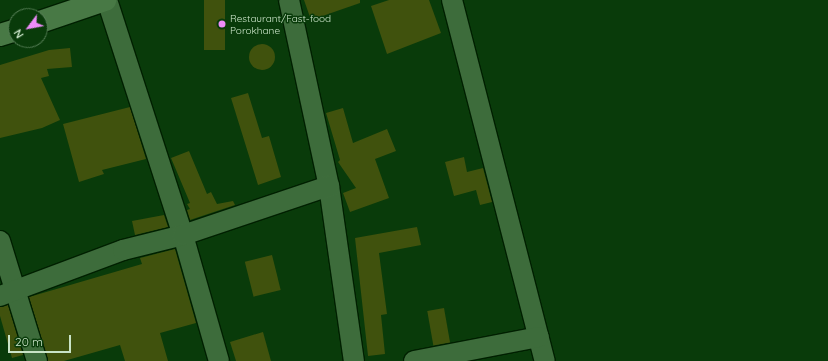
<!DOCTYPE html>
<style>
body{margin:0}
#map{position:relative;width:828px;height:361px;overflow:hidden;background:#093b0a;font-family:Quicksand,sans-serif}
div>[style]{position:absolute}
.building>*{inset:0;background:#40520d;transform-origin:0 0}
.round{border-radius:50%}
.roads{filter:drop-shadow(1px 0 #002000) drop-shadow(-1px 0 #002000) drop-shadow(0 1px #002000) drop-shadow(0 -1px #002000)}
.minor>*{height:20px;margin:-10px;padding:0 10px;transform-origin:10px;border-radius:10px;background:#3d6c3b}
.secondary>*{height:22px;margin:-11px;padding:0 11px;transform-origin:11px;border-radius:11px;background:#487945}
.dots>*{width:11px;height:11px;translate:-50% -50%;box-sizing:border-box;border:2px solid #093b0a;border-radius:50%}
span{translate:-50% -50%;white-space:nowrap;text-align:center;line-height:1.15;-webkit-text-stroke:3px #093b0a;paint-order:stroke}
.poi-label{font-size:10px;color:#c9e3c7}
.left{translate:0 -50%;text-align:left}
.north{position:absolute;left:8px;top:8px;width:40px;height:40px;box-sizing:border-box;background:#093b0a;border:1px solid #567e56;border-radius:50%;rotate:238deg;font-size:11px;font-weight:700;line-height:16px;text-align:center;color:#c9e3c7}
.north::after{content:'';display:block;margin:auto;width:14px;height:18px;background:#ed8cf9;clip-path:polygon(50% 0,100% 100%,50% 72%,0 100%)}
.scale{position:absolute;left:8px;top:335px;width:63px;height:18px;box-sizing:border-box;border:2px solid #c9e3c7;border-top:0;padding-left:5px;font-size:12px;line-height:14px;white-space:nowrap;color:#c9e3c7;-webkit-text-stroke:3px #093b0a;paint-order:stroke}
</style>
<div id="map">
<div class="building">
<div style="left:204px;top:0;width:21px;height:50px"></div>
<div style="clip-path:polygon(304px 0,360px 0,360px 3px,311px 20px)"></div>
<div style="clip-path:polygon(389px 0,429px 0,441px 33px,387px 54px,371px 6px)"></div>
<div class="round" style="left:249px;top:44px;width:26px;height:26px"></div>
<div style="clip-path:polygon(70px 48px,72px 67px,47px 69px,49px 76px,41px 78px,60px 120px,42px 128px,0 138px,0 65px,49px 50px)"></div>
<div style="clip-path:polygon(248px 93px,262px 138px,269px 136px,281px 177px,258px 185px,231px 98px)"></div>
<div style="clip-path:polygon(130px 107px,146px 159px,102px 170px,104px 174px,79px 182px,63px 124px)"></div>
<div style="clip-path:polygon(343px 108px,353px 143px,387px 129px,396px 151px,375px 159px,389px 198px,350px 212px,343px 193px,356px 188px,338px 162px,340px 160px,326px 113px)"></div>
<div style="clip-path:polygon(189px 151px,207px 194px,211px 192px,217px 204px,233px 201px,235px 205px,190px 220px,187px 210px,190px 209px,187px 204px,190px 203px,171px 158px)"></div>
<div style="clip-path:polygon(464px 157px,467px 172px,483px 168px,492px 202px,480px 205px,476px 190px,454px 196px,445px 162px)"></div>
<div style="clip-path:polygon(164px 215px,168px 227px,135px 235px,132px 221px)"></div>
<div style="clip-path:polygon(417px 227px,421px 245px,379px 253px,387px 314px,381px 315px,385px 354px,368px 356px,355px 238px)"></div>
<div style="clip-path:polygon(175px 249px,196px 323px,160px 333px,168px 361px,125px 361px,120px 345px,64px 361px,48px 361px,29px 297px,142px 264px,140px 258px)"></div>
<div style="left:272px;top:255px;width:36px;height:28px;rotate:76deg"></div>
<div style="clip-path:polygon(8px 305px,23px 355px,12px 358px,0 316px,0 307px)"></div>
<div style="left:444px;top:308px;width:35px;height:17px;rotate:80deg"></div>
<div style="clip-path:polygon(263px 332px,271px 361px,236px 361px,230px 342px)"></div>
</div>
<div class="roads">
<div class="minor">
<div style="left:107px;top:0;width:247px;rotate:72.1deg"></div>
<div style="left:183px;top:235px;width:131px;rotate:74.1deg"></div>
<div style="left:289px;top:0;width:190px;rotate:77.9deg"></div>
<div style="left:329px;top:186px;width:177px;rotate:81.9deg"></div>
<div style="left:452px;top:0;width:373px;rotate:75.6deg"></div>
<div style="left:0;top:241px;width:126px;rotate:72.9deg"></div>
<div style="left:0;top:296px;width:131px;rotate:-20.5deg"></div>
<div style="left:123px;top:250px;width:62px;rotate:-14deg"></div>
<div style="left:183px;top:235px;width:154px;rotate:-18.6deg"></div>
<div style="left:414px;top:361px;width:127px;rotate:-10.9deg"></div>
</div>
<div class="secondary">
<div style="left:40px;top:22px;width:69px;rotate:-18.7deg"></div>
<div style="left:0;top:35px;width:17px;rotate:-17deg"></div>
</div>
</div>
<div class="dots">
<div style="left:222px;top:24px;background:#ed8cf9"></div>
</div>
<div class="poi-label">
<span class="left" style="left:230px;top:24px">Restaurant/Fast-food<br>Porokhane</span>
</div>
<div class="north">N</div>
<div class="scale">20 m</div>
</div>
